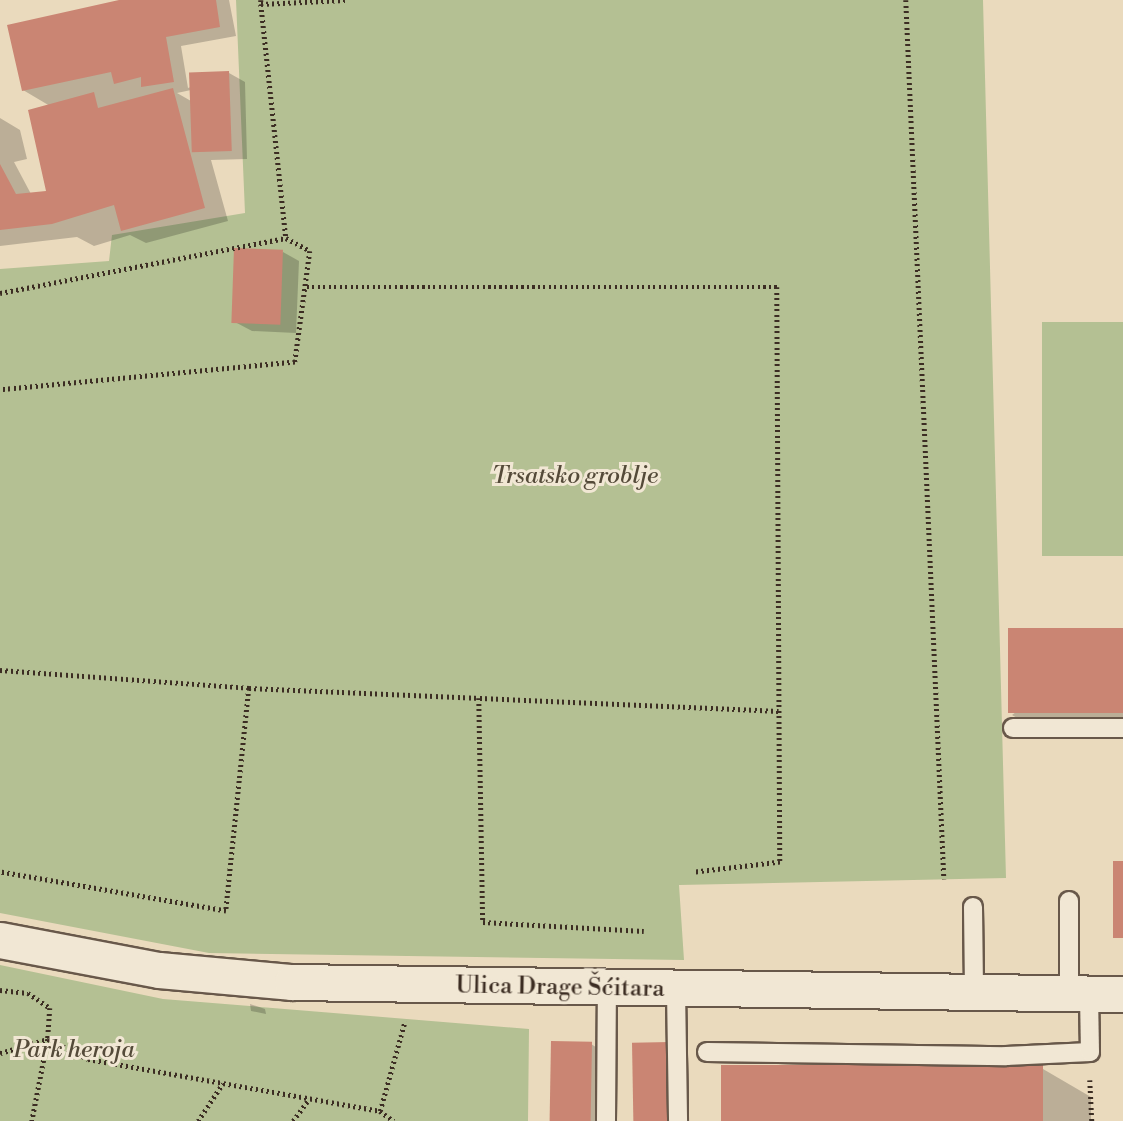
<!DOCTYPE html>
<meta charset="utf-8">
<style>
body{margin:0}
#map{position:relative;width:1123px;height:1121px;overflow:hidden;background:#eadabd;font-family:"Libre Bodoni",serif}
div>[style]{position:absolute}
.green>*{inset:0;background:#b4c093;transform-origin:0 0}
.shadow>*{inset:0;background:#0003}
.building>*{inset:0;background:#ca8573;transform-origin:0 0}
.path>*{height:4.5px;margin-top:-2.25px;transform-origin:0;background:repeating-linear-gradient(90deg,#3c2d23 0 2px,transparent 0 5.5px)}
.roads{filter:drop-shadow(2px 0 #68584a) drop-shadow(-2px 0 #68584a) drop-shadow(0 2px #68584a) drop-shadow(0 -2px #68584a)}
.lane>*{height:18px;margin:-9px;padding:0 9px;transform-origin:9px;border-radius:9px;background:#f1e7d4}
.street>*{height:35px;margin:-17.5px;padding:0 17.5px;transform-origin:17.5px;border-radius:17.5px;background:#f1e7d4}
span{translate:-50% -50%;white-space:nowrap;text-align:center;line-height:1.15;-webkit-text-stroke:6px #f1e7d4;paint-order:stroke}
.park-label{font-size:24px;color:#544a39;font-style:italic}
.street-label{font-size:24px;color:#3c2d23}
</style>
<div id="map">
<div class="green">
<div style="clip-path:polygon(236px 0,983px 0,1006px 878px,679px 885px,684px 960px,209px 953px,0 913px,0 269px,109px 261px,112px 235px,245px 213px)"></div>
<div style="left:1123px;top:322px;width:234px;height:81px;rotate:90deg"></div>
<div style="clip-path:polygon(0 965px,163px 999px,529px 1029px,528px 1121px,0 1121px)"></div>
</div>
<div class="shadow">
<div style="clip-path:polygon(evenodd,128px 0,229px 0,236px 36px,181px 46px,188px 88px,229px 73px,245px 82px,247px 159px,211px 160px,228px 221px,146px 243px,130px 235px,94px 246px,77px 237px,0 246px,0 118px,20px 130px,27px 159px,14px 162px,31px 194px,47px 193px,50px 106px,23px 90px,128px 0,191px 90px,191px 101px,177px 93px,191px 90px)"></div>
<div style="clip-path:polygon(283px 252px,299px 261px,296px 333px,252px 331px,235px 322px)"></div>
<div style="clip-path:polygon(1123px 630px,1123px 736px,1052px 738px,1012px 715px)"></div>
<div style="clip-path:polygon(250px 1004px,265px 1009px,266px 1014px,251px 1011px)"></div>
<div style="clip-path:polygon(591px 1044px,599px 1049px,599px 1121px,551px 1121px)"></div>
<div style="clip-path:polygon(1043px 1069px,1091px 1097px,1091px 1121px,722px 1121px)"></div>
</div>
<div class="building">
<div style="clip-path:polygon(119px 0,216px 0,220px 27px,166px 37px,174px 82px,141px 87px,141px 77px,114px 84px,111px 72px,22px 91px,7px 25px)"></div>
<div style="left:229px;top:71px;width:80px;height:40px;rotate:88deg"></div>
<div style="clip-path:polygon(173px 88px,205px 208px,121px 231px,114px 205px,52px 224px,0 230px,0 164px,16px 194px,46px 191px,28px 110px,94px 92px,98px 108px)"></div>
<div style="left:234px;top:248px;width:49px;height:75px;rotate:2deg"></div>
<div style="left:1123px;top:628px;width:85px;height:115px;rotate:90deg"></div>
<div style="left:1113px;top:861px;width:10px;height:77px"></div>
<div style="left:551px;top:1041px;width:41px;height:80px;rotate:1deg"></div>
<div style="left:670px;top:1042px;width:79px;height:38px;rotate:89deg"></div>
<div style="left:721px;top:1065px;width:322px;height:56px"></div>
</div>
<div class="path">
<div style="left:261px;top:0;width:4px;rotate:90deg"></div>
<div style="left:261px;top:4px;width:84px;rotate:-2.7deg"></div>
<div style="left:906px;top:0;width:880px;rotate:87.52deg"></div>
<div style="left:261px;top:4px;width:235px;rotate:83.9deg"></div>
<div style="left:307px;top:287px;width:470px"></div>
<div style="left:777px;top:287px;width:575px;rotate:89.7deg"></div>
<div style="left:780px;top:862px;width:85px;rotate:173.2deg"></div>
<div style="left:0;top:293px;width:291px;rotate:-10.9deg"></div>
<div style="left:286px;top:238px;width:27px;rotate:28deg"></div>
<div style="left:310px;top:251px;width:112px;rotate:97.7deg"></div>
<div style="left:295px;top:362px;width:296px;rotate:174.6deg"></div>
<div style="left:0;top:670px;width:250px;rotate:4.1deg"></div>
<div style="left:249px;top:688px;width:224px;rotate:95.9deg"></div>
<div style="left:226px;top:911px;width:229px;rotate:-170.2deg"></div>
<div style="left:249px;top:688px;width:530px;rotate:2.48deg"></div>
<div style="left:479px;top:698px;width:224px;rotate:89deg"></div>
<div style="left:483px;top:922px;width:161px;rotate:3.2deg"></div>
<div style="left:0;top:990px;width:28px;rotate:6deg"></div>
<div style="left:28px;top:993px;width:27px;rotate:34deg"></div>
<div style="left:50px;top:1008px;width:31px;rotate:94deg"></div>
<div style="left:48px;top:1039px;width:45px;rotate:26.6deg"></div>
<div style="left:88px;top:1059px;width:297px;rotate:10.1deg"></div>
<div style="left:380px;top:1111px;width:17px;rotate:36deg"></div>
<div style="left:0;top:1053px;width:50px;rotate:-16.3deg"></div>
<div style="left:48px;top:1039px;width:84px;rotate:101deg"></div>
<div style="left:1090px;top:1080px;width:41px;rotate:87.2deg"></div>
<div style="left:380px;top:1111px;width:93px;rotate:-74.5deg"></div>
<div style="left:198px;top:1121px;width:45px;rotate:-56.7deg"></div>
<div style="left:293px;top:1121px;width:27px;rotate:-54deg"></div>
</div>
<div class="roads">
<div class="lane">
<div style="left:1013px;top:728px;width:110px"></div>
<div style="left:973px;top:907px;width:88px;rotate:89.3deg"></div>
<div style="left:676px;top:990px;width:131px;rotate:89.1deg"></div>
<div style="left:1069px;top:995px;width:94px;rotate:-90deg"></div>
<div style="left:707px;top:1052px;width:299px;rotate:0.8deg"></div>
<div style="left:1006px;top:1056px;width:84px;rotate:-2.7deg"></div>
<div style="left:1090px;top:1052px;width:58px;rotate:-91deg"></div>
<div style="left:606px;top:1121px;width:131px;rotate:-89.6deg"></div>
</div>
<div class="street">
<div style="left:0;top:940px;width:162px;rotate:10.7deg"></div>
<div style="left:159px;top:970px;width:134px;rotate:5.2deg"></div>
<div style="left:292px;top:982px;width:831px;rotate:0.83deg"></div>
</div>
</div>
<div class="park-label">
<span style="left:575px;top:477px">Trsatsko groblje</span>
<span style="left:74px;top:1051px">Park heroja</span>
</div>
<div class="street-label">
<span style="left:560px;top:988px;rotate:1deg">Ulica Drage Šćitara</span>
</div>
</div>
